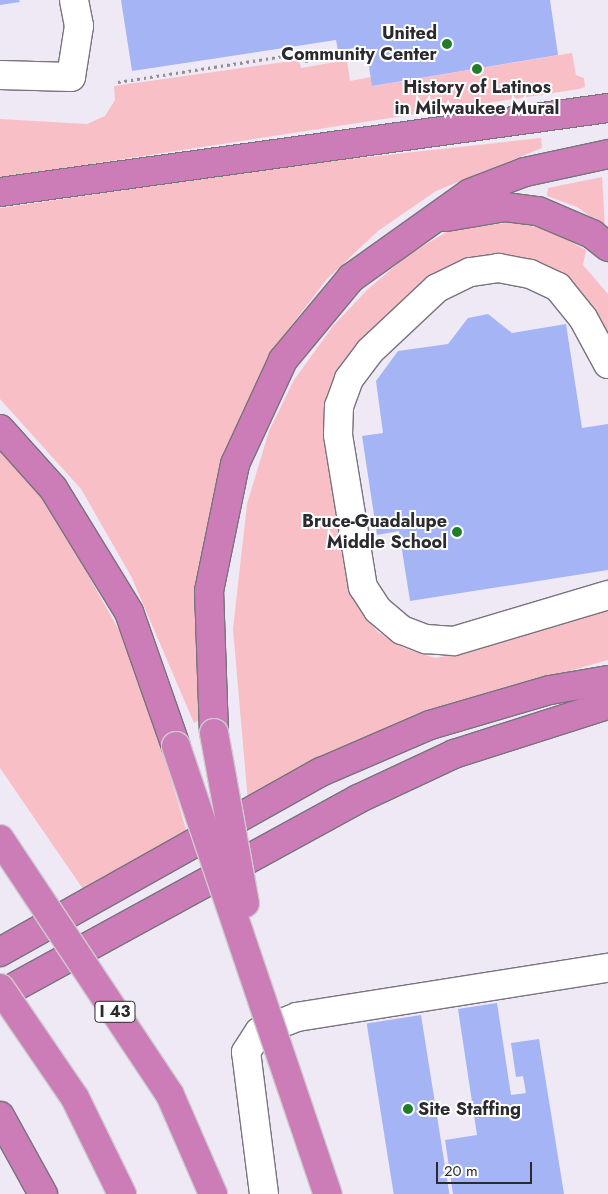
<!DOCTYPE html>
<style>
body{margin:0}
#map{position:relative;width:608px;height:1194px;overflow:hidden;background:#eee9f5;font-family:Jost,sans-serif}
div>[style]{position:absolute}
.green>*{inset:0;background:#f9bfc7}
.building>*{inset:0;background:#a5b4f4;transform-origin:0 0}
.path>*{height:3px;margin-top:-1.5px;transform-origin:0;background:repeating-linear-gradient(90deg,#918e96 0 2.5px,transparent 0 6.5px)}
.roads{filter:drop-shadow(1px 0 #78737d) drop-shadow(-1px 0 #78737d) drop-shadow(0 1px #78737d) drop-shadow(0 -1px #78737d)}
.minor>*{height:28px;margin:-14px;padding:0 14px;transform-origin:14px;border-radius:14px;background:#fff}
.highway>*{height:28px;margin:-14px;padding:0 14px;transform-origin:14px;border-radius:14px;background:#cc7db7}
.bridges{filter:drop-shadow(1px 0 #cccccd) drop-shadow(-1px 0 #cccccd) drop-shadow(0 1px #cccccd) drop-shadow(0 -1px #cccccd)}
.highway-bridge>*{height:28px;margin:-14px;padding:0 14px;transform-origin:14px;border-radius:14px;background:#cc7db7}
.dots>*{width:14px;height:14px;translate:-50% -50%;box-sizing:border-box;border:2px solid #fff;border-radius:50%}
span{translate:-50% -50%;white-space:nowrap;text-align:center;line-height:1.15;-webkit-text-stroke:4px #fff;paint-order:stroke}
.shield-label span{padding:1px 4px;background:#fff;border:1px solid;border-radius:4px;-webkit-text-stroke-width:0}
.shield-label{font-size:16px;color:#2b2a2e;font-weight:700}
.poi-label{font-size:18px;color:#2b2a2e;font-weight:700}
.right{translate:-100% -50%;text-align:right}
.left{translate:0 -50%;text-align:left}
.scale{position:absolute;left:436px;top:1162px;width:96px;height:22px;box-sizing:border-box;border:2px solid #2b2a2e;border-top:0;padding-left:6px;font-size:15px;line-height:18px;white-space:nowrap;color:#2b2a2e;-webkit-text-stroke:4px #fff;paint-order:stroke}
</style>
<div id="map">
<div class="green">
<div style="clip-path:polygon(572px 53px,576px 75px,584px 78px,585px 87px,579px 89px,0 178px,0 119px,87px 124px,105px 116px,115px 100px,114px 86px,299px 60px,301px 68px,347px 60px,350px 81px,371px 77px,373px 86px)"></div>
<div style="clip-path:polygon(541px 138px,542px 148px,436px 191px,378px 231px,327px 279px,280px 340px,241px 414px,218px 488px,199px 652px,199px 720px,194px 723px,131px 576px,81px 489px,0 399px,0 208px,312px 163px)"></div>
<div style="clip-path:polygon(602px 177px,605px 227px,577px 207px,547px 196px,548px 188px)"></div>
<div style="clip-path:polygon(515px 222px,551px 231px,586px 250px,583px 265px,608px 294px,608px 333px,599px 320px,476px 258px,451px 265px,387px 314px,330px 388px,323px 417px,349px 581px,361px 612px,378px 632px,404px 648px,435px 658px,470px 652px,608px 610px,608px 660px,429px 711px,248px 802px,233px 629px,247px 504px,269px 431px,294px 380px,333px 326px,368px 289px,408px 255px,450px 230px)"></div>
<div style="clip-path:polygon(0 441px,48px 503px,120px 632px,150px 708px,188px 836px,85px 892px,0 768px)"></div>
</div>
<div class="building">
<div style="clip-path:polygon(0 0,19px 0,20px 2px,0 5px)"></div>
<div style="clip-path:polygon(121px 0,550px 0,558px 55px,372px 86px,367px 54px,355px 56px,354px 48px,338px 51px,336px 40px,132px 71px)"></div>
<div style="clip-path:polygon(488px 314px,512px 333px,566px 324px,582px 428px,608px 424px,608px 570px,410px 601px,399px 531px,377px 535px,362px 436px,383px 433px,376px 381px,398px 351px,448px 344px,468px 318px)"></div>
<div style="clip-path:polygon(497px 1003px,511px 1095px,526px 1093px,523px 1076px,516px 1077px,511px 1043px,539px 1039px,564px 1194px,453px 1194px,445px 1140px,477px 1135px,458px 1009px)"></div>
<div style="left:421px;top:1015px;width:181px;height:55px;rotate:81deg"></div>
</div>
<div class="path">
<div style="left:118px;top:82px;width:187px;rotate:-8.9deg"></div>
<div style="left:303px;top:53px;width:8px;rotate:76deg"></div>
<div style="left:305px;top:61px;width:46px;rotate:-8.8deg"></div>
</div>
<div class="roads">
<div class="minor">
<div style="left:0;top:75px;width:71px;rotate:1.6deg"></div>
<div style="left:71px;top:77px;width:52px;rotate:-81.1deg"></div>
<div style="left:79px;top:26px;width:26px;rotate:-101deg"></div>
<div style="left:608px;top:364px;width:52px;rotate:-118.5deg"></div>
<div style="left:583px;top:318px;width:40px;rotate:-129deg"></div>
<div style="left:558px;top:287px;width:31px;rotate:-155deg"></div>
<div style="left:530px;top:274px;width:32px;rotate:-169deg"></div>
<div style="left:499px;top:268px;width:29px;rotate:172deg"></div>
<div style="left:470px;top:272px;width:37px;rotate:154deg"></div>
<div style="left:437px;top:288px;width:92px;rotate:136.8deg"></div>
<div style="left:370px;top:351px;width:35px;rotate:127deg"></div>
<div style="left:349px;top:379px;width:29px;rotate:110deg"></div>
<div style="left:339px;top:406px;width:29px;rotate:92deg"></div>
<div style="left:338px;top:435px;width:154px;rotate:80.7deg"></div>
<div style="left:363px;top:587px;width:27px;rotate:57deg"></div>
<div style="left:378px;top:610px;width:31px;rotate:40deg"></div>
<div style="left:402px;top:630px;width:26px;rotate:21deg"></div>
<div style="left:426px;top:639px;width:28px;rotate:4deg"></div>
<div style="left:454px;top:641px;width:161px;rotate:-16.6deg"></div>
<div style="left:264px;top:1194px;width:143px;rotate:-97.2deg"></div>
<div style="left:246px;top:1052px;width:24px;rotate:-57deg"></div>
<div style="left:259px;top:1032px;width:41px;rotate:-21.5deg"></div>
<div style="left:297px;top:1017px;width:315px;rotate:-9deg"></div>
</div>
<div class="highway">
<div style="left:0;top:192px;width:614px;rotate:-7.87deg"></div>
<div style="left:446px;top:217px;width:60px;rotate:-9.6deg"></div>
<div style="left:505px;top:207px;width:33px;rotate:7deg"></div>
<div style="left:538px;top:211px;width:59px;rotate:23.1deg"></div>
<div style="left:592px;top:234px;width:21px;rotate:39deg"></div>
<div style="left:0;top:429px;width:79px;rotate:48.1deg"></div>
<div style="left:53px;top:488px;width:145px;rotate:58.5deg"></div>
<div style="left:129px;top:612px;width:142px;rotate:70.7deg"></div>
<div style="left:214px;top:733px;width:142px;rotate:-92deg"></div>
<div style="left:209px;top:591px;width:130px;rotate:-78.4deg"></div>
<div style="left:235px;top:464px;width:115px;rotate:-65.2deg"></div>
<div style="left:283px;top:360px;width:107px;rotate:-50.3deg"></div>
<div style="left:351px;top:278px;width:146px;rotate:-35.5deg"></div>
<div style="left:470px;top:193px;width:59px;rotate:-20.9deg"></div>
<div style="left:525px;top:172px;width:85px;rotate:-12.2deg"></div>
<div style="left:0;top:952px;width:368px;rotate:-29.3deg"></div>
<div style="left:321px;top:772px;width:119px;rotate:-23.3deg"></div>
<div style="left:430px;top:725px;width:125px;rotate:-16.3deg"></div>
<div style="left:550px;top:690px;width:59px;rotate:-9.8deg"></div>
<div style="left:0;top:995px;width:408px;rotate:-28.7deg"></div>
<div style="left:358px;top:799px;width:106px;rotate:-25.1deg"></div>
<div style="left:454px;top:754px;width:162px;rotate:-17.7deg"></div>
<div style="left:0;top:1116px;width:89px;rotate:61.1deg"></div>
</div>
</div>
<div class="bridges">
<div class="highway-bridge">
<div style="left:214px;top:733px;width:173px;rotate:79.7deg"></div>
<div style="left:176px;top:746px;width:473px;rotate:71.3deg"></div>
<div style="left:0;top:839px;width:307px;rotate:56.4deg"></div>
<div style="left:170px;top:1095px;width:108px;rotate:66.5deg"></div>
<div style="left:0;top:988px;width:133px;rotate:55.7deg"></div>
<div style="left:75px;top:1098px;width:107px;rotate:63.9deg"></div>
</div>
</div>
<div class="dots">
<div style="left:447px;top:44px;background:#217c2b"></div>
<div style="left:477px;top:69px;background:#217c2b"></div>
<div style="left:457px;top:532px;background:#217c2b"></div>
<div style="left:408px;top:1109px;background:#217c2b"></div>
</div>
<div class="shield-label">
<span style="left:115px;top:1012px">I 43</span>
</div>
<div class="poi-label">
<span class="right" style="left:437px;top:44px">United<br>Community Center</span>
<span style="left:477px;top:98px">History of Latinos<br>in Milwaukee Mural</span>
<span class="right" style="left:447px;top:532px">Bruce-Guadalupe<br>Middle School</span>
<span class="left" style="left:418px;top:1109px">Site Staffing</span>
</div>
<div class="scale">20 m</div>
</div>
